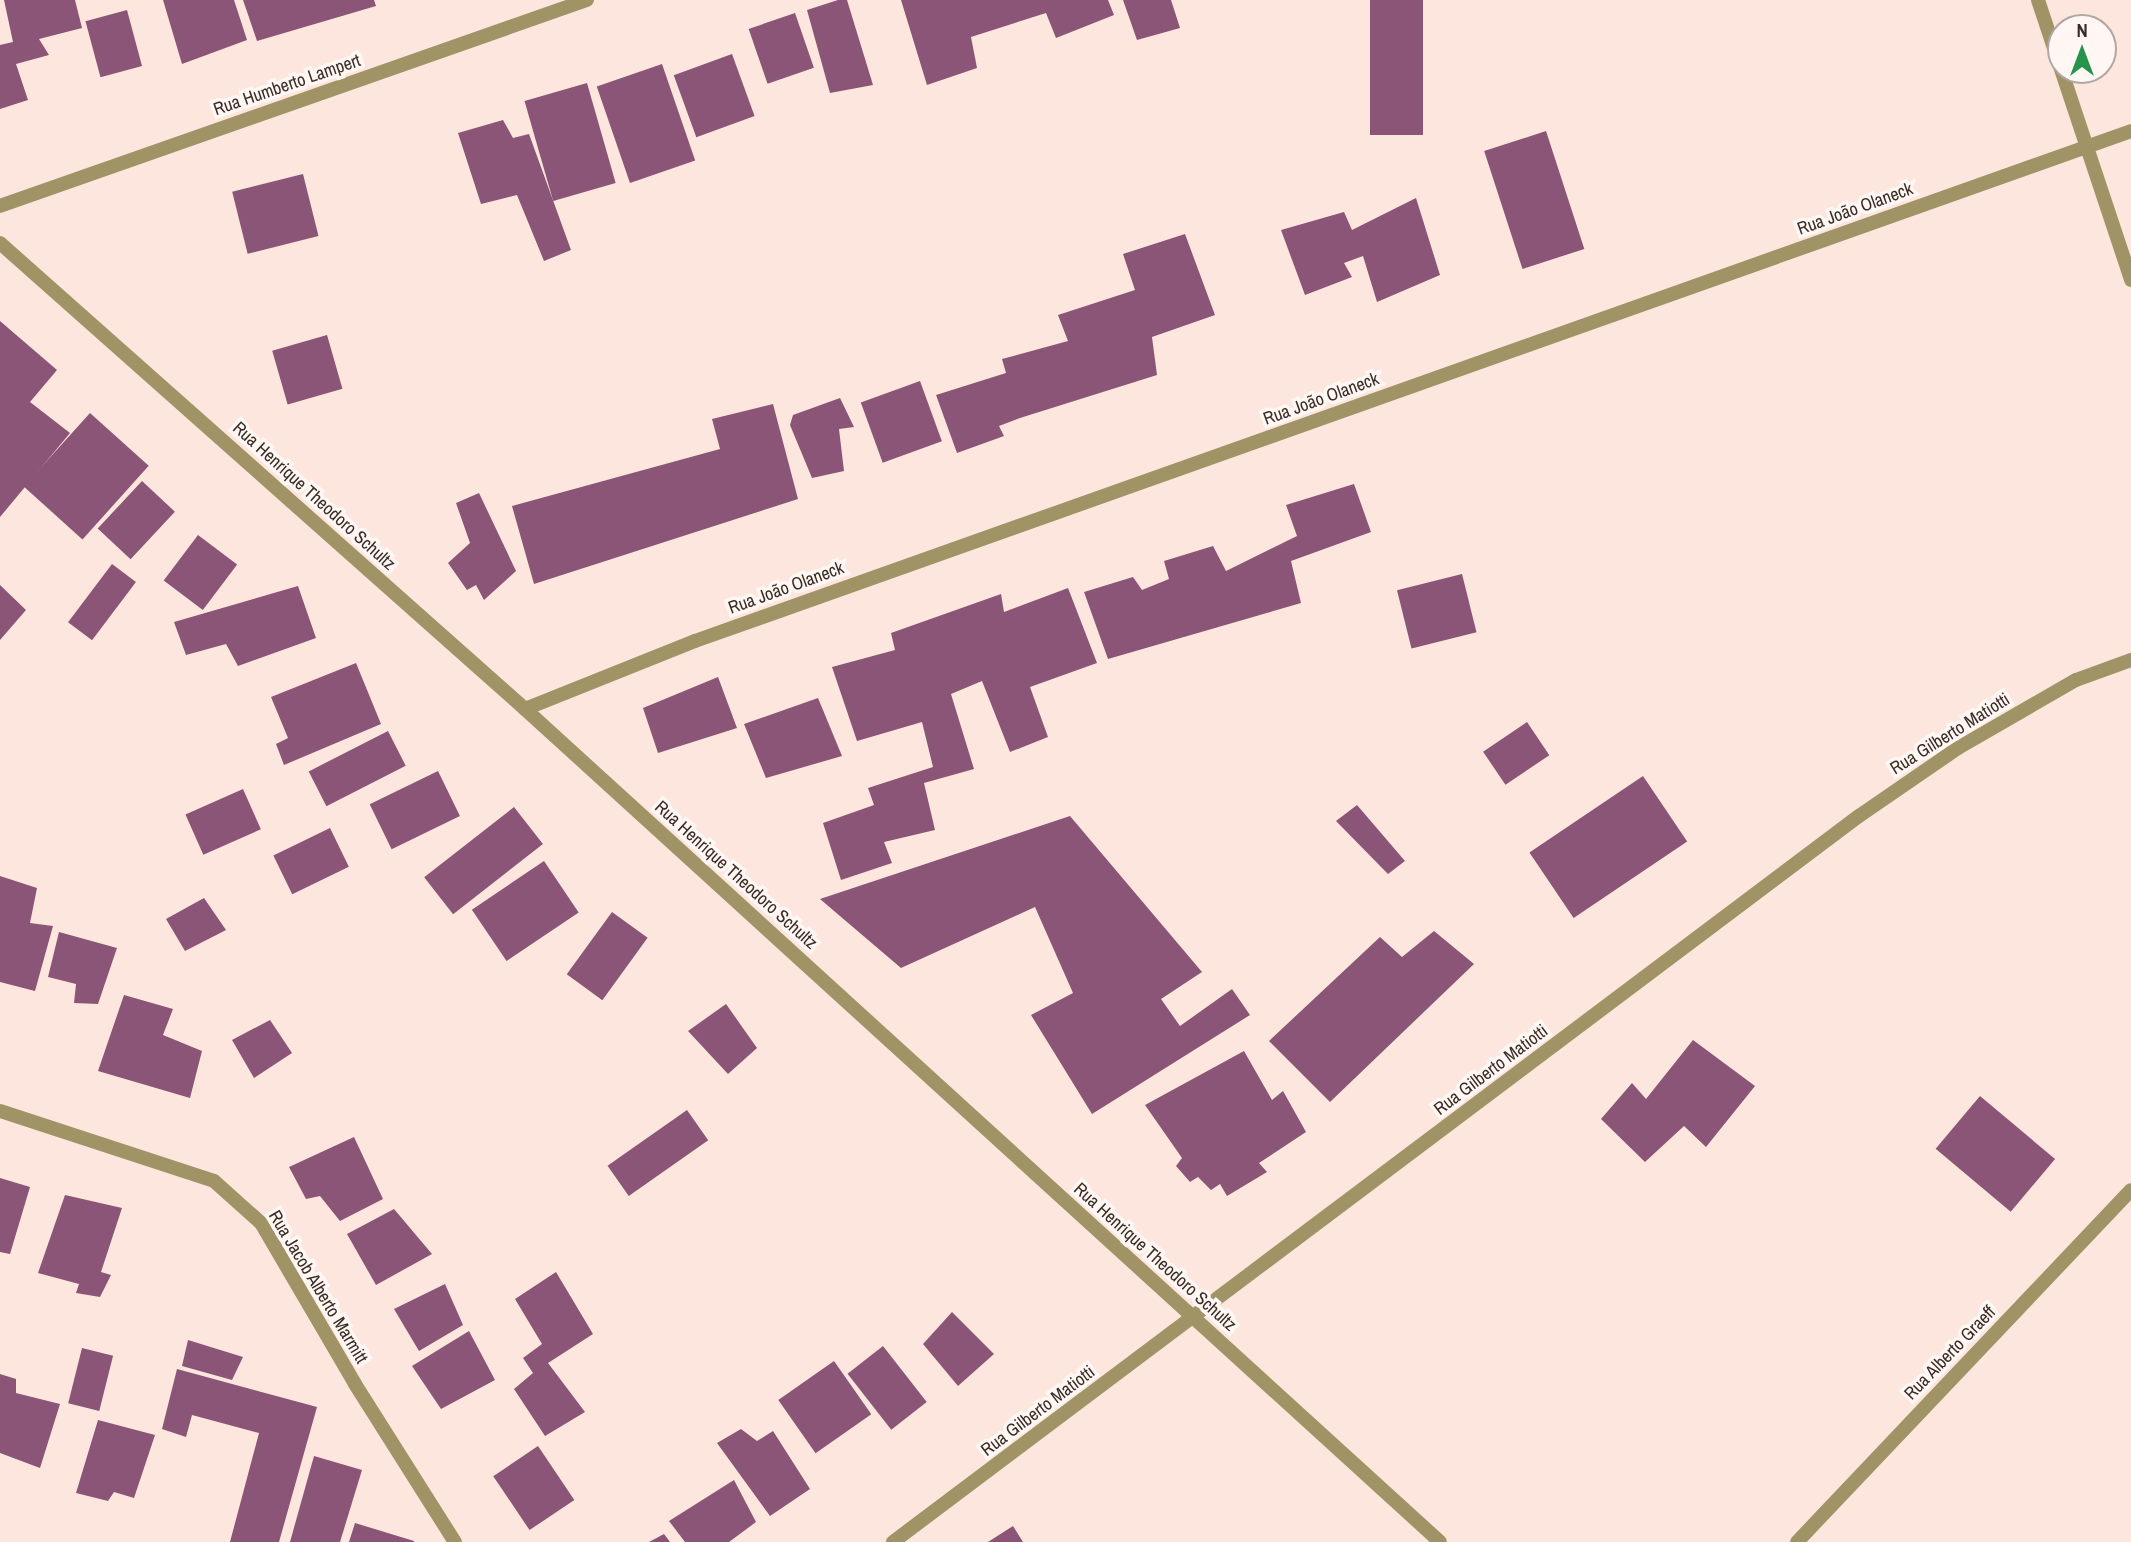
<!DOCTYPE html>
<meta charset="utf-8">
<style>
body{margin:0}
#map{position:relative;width:2131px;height:1542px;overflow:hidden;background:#fde6dd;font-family:"Archivo Narrow",sans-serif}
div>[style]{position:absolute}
.building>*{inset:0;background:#8a5577;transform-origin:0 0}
.minor>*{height:14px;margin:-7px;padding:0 7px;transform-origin:7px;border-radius:7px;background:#a09466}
.tertiary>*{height:14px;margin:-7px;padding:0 7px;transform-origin:7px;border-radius:7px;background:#a09466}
span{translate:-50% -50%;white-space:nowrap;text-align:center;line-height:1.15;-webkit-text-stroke:7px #fff7f4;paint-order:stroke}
.street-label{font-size:18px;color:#3a2c26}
.north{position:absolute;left:2047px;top:14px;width:70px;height:70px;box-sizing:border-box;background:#fff7f4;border:2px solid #b0a6a2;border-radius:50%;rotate:0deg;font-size:19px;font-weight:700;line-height:28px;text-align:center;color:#3a2c26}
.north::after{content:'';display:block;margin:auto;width:24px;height:32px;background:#25934c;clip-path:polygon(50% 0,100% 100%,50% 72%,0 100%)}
</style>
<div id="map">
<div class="building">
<div style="clip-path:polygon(4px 0,75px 0,82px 28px,39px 39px,49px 55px,16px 64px,28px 100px,0 109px,0 45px,13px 42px)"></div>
<div style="clip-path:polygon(163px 0,234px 0,247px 40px,182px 64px)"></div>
<div style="clip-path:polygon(243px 0,374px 0,376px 6px,257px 41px)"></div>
<div style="clip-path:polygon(838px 0,847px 0,873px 85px,830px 93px,807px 10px)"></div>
<div style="clip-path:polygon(901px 0,1108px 0,1114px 15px,1056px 38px,1046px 13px,971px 37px,977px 68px,927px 85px)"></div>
<div style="clip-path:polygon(1123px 0,1171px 0,1180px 28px,1137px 40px)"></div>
<div style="left:1370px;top:0;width:53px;height:135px"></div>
<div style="left:127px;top:10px;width:58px;height:43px;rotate:75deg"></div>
<div style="left:795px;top:13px;width:58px;height:49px;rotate:71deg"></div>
<div style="left:732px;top:54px;width:66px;height:62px;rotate:70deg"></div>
<div style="left:662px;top:64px;width:102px;height:69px;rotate:71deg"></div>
<div style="left:587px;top:83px;width:104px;height:65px;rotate:74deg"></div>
<div style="clip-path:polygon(503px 120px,513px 138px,529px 134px,571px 250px,544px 261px,517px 195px,481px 204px,458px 133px)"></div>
<div style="left:1546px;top:131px;width:124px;height:65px;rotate:72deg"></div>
<div style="left:303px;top:174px;width:64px;height:73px;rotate:76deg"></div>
<div style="clip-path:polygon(1416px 198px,1440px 275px,1377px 302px,1363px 256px,1344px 263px,1352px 277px,1305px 295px,1281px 230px,1344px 212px,1352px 230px)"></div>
<div style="clip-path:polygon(1185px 234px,1215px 315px,1152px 337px,1157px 375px,1020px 418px,999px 426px,1004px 436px,957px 453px,936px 395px,1006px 373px,1002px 359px,1068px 341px,1058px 315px,1135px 290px,1123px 254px)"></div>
<div style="clip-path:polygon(0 321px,57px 370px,30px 402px,70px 433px,0 517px)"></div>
<div style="left:327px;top:335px;width:56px;height:57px;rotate:74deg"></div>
<div style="left:920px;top:381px;width:64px;height:63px;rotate:70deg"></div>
<div style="clip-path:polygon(840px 398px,854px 427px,839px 429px,844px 471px,812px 478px,790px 425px,793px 415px)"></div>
<div style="clip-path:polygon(773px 404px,798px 499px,534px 584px,512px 506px,720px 449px,712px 419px)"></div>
<div style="left:90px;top:413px;width:79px;height:99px;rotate:42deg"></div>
<div style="left:142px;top:481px;width:45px;height:65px;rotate:43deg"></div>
<div style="clip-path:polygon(1354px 484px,1371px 532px,1291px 561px,1301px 603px,1108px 659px,1084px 592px,1133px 577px,1142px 590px,1169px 579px,1164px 561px,1213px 546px,1226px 571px,1297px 536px,1286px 505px)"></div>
<div style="clip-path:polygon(479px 493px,516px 571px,484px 600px,476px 585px,467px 590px,448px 563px,470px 543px,456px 503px)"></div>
<div style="left:198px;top:535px;width:49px;height:57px;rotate:37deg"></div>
<div style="left:112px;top:564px;width:30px;height:73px;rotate:37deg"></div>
<div style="left:1462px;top:574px;width:60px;height:67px;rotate:76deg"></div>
<div style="clip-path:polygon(0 585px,26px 610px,0 640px)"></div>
<div style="clip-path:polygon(298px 586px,316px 638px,238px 666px,226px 644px,186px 655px,174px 622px)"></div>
<div style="clip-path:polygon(1068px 588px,1097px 663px,1030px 687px,1048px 737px,1010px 752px,982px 681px,951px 694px,974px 769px,924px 783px,935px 830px,884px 842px,892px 863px,841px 880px,823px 823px,874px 805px,868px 788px,933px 767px,922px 722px,857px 741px,832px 667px,895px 650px,891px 633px,1001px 594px,1004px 612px)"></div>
<div style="clip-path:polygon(356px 663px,381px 724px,284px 765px,276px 744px,288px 738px,271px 697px)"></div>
<div style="clip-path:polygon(718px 677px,737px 728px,658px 753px,643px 708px)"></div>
<div style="clip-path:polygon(818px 698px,842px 756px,766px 778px,744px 724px)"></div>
<div style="left:1527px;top:722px;width:40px;height:53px;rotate:56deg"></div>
<div style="left:388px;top:731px;width:39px;height:89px;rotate:63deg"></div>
<div style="left:438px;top:771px;width:50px;height:76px;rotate:64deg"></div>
<div style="left:1643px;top:776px;width:79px;height:137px;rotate:56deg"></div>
<div style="left:243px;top:789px;width:44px;height:63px;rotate:66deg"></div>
<div style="clip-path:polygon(1357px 805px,1405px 861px,1388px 874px,1336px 821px)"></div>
<div style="left:514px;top:807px;width:47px;height:114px;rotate:52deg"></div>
<div style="clip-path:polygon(1070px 816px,1202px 972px,1161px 999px,1180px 1026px,1232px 989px,1250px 1015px,1092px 1114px,1031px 1015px,1073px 993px,1035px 907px,901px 968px,820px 899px)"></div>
<div style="left:330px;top:828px;width:43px;height:63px;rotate:64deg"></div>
<div style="left:544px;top:861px;width:62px;height:87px;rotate:56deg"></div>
<div style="clip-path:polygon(0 876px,37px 888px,30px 923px,53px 926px,35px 991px,0 982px)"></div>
<div style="clip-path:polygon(204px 898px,226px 930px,185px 951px,166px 919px)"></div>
<div style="left:612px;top:912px;width:44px;height:77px;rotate:36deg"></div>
<div style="clip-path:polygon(1434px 931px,1474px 964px,1330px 1102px,1269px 1041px,1380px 937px,1402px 957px)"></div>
<div style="clip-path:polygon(59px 932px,117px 948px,98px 1004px,74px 1003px,76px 984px,48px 977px)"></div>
<div style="clip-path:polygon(124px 995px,173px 1009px,163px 1035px,202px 1051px,190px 1098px,98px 1071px)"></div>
<div style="clip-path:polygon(726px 1004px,757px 1048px,728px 1074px,688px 1031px)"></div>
<div style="clip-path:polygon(270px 1020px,292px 1053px,254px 1078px,232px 1040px)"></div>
<div style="clip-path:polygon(1693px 1040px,1755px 1086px,1706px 1147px,1684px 1126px,1645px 1162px,1601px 1119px,1632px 1083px,1646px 1099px)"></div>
<div style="clip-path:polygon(1244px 1051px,1272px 1100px,1283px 1091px,1306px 1132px,1259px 1163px,1267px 1172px,1227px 1196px,1220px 1184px,1211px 1190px,1198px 1177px,1190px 1182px,1176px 1166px,1182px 1158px,1145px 1105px)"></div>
<div style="left:1980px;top:1096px;width:98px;height:69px;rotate:40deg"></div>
<div style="left:687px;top:1110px;width:37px;height:97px;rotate:55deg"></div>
<div style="clip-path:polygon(354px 1137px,383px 1199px,340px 1221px,320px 1196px,306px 1199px,289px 1167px)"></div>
<div style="clip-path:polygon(0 1178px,30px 1187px,10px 1254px,0 1252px)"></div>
<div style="clip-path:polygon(65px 1195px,122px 1208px,101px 1272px,111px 1275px,100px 1297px,76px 1293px,79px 1284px,38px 1273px)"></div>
<div style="clip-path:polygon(394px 1209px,432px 1254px,376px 1285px,347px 1234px)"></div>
<div style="clip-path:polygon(556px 1272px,593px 1334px,548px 1363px,585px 1412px,545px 1436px,514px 1389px,533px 1373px,523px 1358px,542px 1344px,515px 1299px)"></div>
<div style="clip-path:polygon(445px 1284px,463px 1325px,419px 1351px,394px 1309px)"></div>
<div style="clip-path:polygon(952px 1312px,994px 1354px,958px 1386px,923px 1344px)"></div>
<div style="clip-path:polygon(469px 1331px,495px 1380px,441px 1409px,412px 1366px)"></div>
<div style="clip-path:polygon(188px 1340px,243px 1357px,232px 1380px,182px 1366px)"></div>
<div style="left:883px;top:1346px;width:71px;height:45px;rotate:52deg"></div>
<div style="left:82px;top:1348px;width:32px;height:57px;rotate:14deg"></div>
<div style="left:834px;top:1361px;width:65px;height:68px;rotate:55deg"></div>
<div style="clip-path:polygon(177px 1369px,317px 1407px,279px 1542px,230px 1542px,259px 1433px,192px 1415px,186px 1437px,162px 1429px)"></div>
<div style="clip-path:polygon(0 1374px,16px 1379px,16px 1393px,60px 1404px,40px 1468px,0 1453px)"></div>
<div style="clip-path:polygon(98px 1420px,155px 1435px,134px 1498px,114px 1492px,108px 1501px,76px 1493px)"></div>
<div style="clip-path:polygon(741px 1429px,757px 1441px,773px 1431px,810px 1489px,770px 1516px,717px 1443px)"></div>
<div style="left:538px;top:1446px;width:65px;height:54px;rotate:56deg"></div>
<div style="clip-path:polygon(314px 1456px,362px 1470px,340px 1542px,290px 1542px)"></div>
<div style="clip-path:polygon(734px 1480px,756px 1522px,729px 1542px,685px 1542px,669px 1521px)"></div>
<div style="clip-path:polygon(355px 1523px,414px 1541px,414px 1542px,349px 1542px)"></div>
<div style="clip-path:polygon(1013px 1526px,1023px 1542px,988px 1542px)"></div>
<div style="clip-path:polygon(664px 1534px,670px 1542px,649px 1542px)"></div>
</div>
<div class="minor">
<div style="left:2038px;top:0;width:295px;rotate:71.6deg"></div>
<div style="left:0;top:206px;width:622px;rotate:-19.34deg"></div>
<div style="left:525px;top:709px;width:183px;rotate:-21.8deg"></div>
<div style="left:695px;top:641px;width:1524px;rotate:-19.55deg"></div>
<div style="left:0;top:1111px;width:225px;rotate:18.1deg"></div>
<div style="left:214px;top:1181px;width:63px;rotate:41.8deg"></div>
<div style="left:261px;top:1223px;width:186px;rotate:59.7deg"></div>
<div style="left:355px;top:1384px;width:187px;rotate:57.7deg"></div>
<div style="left:893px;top:1542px;width:1208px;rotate:-36.93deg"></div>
<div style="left:1859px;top:816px;width:120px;rotate:-34.5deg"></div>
<div style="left:1958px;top:748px;width:136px;rotate:-30deg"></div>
<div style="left:2076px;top:680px;width:59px;rotate:-20deg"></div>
<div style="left:1797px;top:1542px;width:485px;rotate:-46.5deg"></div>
</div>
<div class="tertiary">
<div style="left:0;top:243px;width:702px;rotate:41.59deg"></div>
<div style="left:525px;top:709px;width:1237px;rotate:42.31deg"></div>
</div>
<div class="street-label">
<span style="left:287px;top:85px;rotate:-19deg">Rua Humberto Lampert</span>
<span style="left:1855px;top:209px;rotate:-20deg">Rua João Olaneck</span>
<span style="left:1321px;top:399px;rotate:-20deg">Rua João Olaneck</span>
<span style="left:314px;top:496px;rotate:42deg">Rua Henrique Theodoro Schultz</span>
<span style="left:786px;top:588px;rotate:-20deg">Rua João Olaneck</span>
<span style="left:1950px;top:734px;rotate:-32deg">Rua Gilberto Matiotti</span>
<span style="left:736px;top:875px;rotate:42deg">Rua Henrique Theodoro Schultz</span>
<span style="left:1491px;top:1070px;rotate:-37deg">Rua Gilberto Matiotti</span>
<span style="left:1155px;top:1257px;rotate:42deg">Rua Henrique Theodoro Schultz</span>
<span style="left:318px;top:1287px;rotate:59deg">Rua Jacob Alberto Marmitt</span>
<span style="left:1950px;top:1353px;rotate:-46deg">Rua Alberto Graeff</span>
<span style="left:1038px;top:1411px;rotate:-37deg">Rua Gilberto Matiotti</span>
</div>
<div class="north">N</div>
</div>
